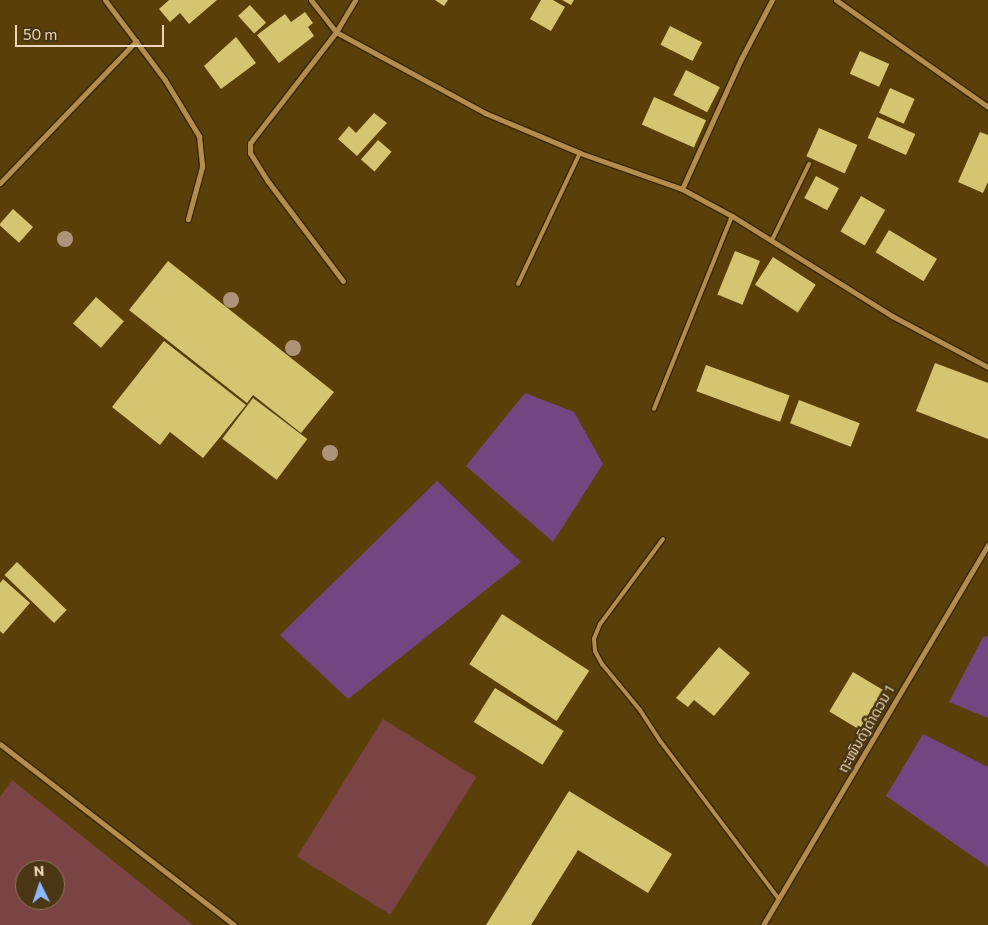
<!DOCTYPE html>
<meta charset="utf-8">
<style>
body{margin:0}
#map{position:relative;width:988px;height:925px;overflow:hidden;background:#5a3f09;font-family:Commissioner,"Noto Sans Lao",sans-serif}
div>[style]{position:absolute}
.green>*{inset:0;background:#7a4445;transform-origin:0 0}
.water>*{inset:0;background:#744681}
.building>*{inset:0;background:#d5c571;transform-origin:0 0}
.roads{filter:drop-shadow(1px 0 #3a2703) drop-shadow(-1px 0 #3a2703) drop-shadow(0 1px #3a2703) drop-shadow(0 -1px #3a2703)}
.lane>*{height:4px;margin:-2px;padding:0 2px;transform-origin:2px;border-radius:2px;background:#b38d4d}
.street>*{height:5px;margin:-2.5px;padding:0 2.5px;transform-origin:2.5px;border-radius:2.5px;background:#b38d4d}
.trees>*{width:16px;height:16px;margin:-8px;border-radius:50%;background:#ac937a}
span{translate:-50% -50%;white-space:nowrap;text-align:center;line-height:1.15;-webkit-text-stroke:5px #4a3614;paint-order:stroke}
.street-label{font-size:14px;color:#ebd7b8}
.north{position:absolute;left:15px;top:860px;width:50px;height:50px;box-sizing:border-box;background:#4a3614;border:1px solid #8a7656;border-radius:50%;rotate:356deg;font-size:14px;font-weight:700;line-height:20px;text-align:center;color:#ebd7b8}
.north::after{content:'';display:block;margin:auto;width:18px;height:22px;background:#8cb9fc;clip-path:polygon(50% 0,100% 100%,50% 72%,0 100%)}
.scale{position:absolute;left:15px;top:25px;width:149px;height:22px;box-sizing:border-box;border:2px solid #ebd7b8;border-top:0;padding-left:6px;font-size:15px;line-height:18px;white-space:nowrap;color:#ebd7b8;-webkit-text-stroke:4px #4a3614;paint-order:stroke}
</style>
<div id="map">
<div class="green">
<div style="left:383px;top:719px;width:110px;height:162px;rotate:32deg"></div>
<div style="clip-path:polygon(evenodd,12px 780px,193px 925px,0 925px,0 797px,12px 780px,25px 870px,55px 870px,55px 900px,25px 900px,25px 870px)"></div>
</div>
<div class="water">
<div style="clip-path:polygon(525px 393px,574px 412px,603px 464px,553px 542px,466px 466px)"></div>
<div style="clip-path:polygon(437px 481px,521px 562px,348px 699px,280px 635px)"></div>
<div style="clip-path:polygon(988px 636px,988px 718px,949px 702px,983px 637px)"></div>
<div style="clip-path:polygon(923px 734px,988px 767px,988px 867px,886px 796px)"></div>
</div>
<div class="building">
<div style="clip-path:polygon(169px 0,217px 0,189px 24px,180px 13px,170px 22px,159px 9px)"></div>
<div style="clip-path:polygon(435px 0,448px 0,444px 6px)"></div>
<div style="clip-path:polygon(541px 0,553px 0,565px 7px,551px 31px,530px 19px)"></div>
<div style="clip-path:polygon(562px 0,574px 0,571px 5px)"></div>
<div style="left:250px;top:5px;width:24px;height:16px;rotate:48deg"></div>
<div style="clip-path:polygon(305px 12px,313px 23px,308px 27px,314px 36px,279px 63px,257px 35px,285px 14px,291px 22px)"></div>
<div style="left:670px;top:26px;width:36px;height:21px;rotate:27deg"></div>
<div style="clip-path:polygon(236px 37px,256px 63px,221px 89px,204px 66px)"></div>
<div style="left:860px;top:51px;width:32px;height:25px;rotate:24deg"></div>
<div style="left:686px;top:70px;width:38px;height:28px;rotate:27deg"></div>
<div style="left:890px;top:88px;width:27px;height:27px;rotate:24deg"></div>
<div style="left:654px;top:97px;width:57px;height:30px;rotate:24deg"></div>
<div style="clip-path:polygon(374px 113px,387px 123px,357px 156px,338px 139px,349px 126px,356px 133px)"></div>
<div style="left:877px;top:117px;width:42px;height:23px;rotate:24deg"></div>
<div style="left:819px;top:128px;width:42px;height:31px;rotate:24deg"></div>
<div style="clip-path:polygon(980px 132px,988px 135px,988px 182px,983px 193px,958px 182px)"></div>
<div style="left:378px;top:140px;width:18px;height:26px;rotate:41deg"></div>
<div style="left:816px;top:176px;width:26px;height:25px;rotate:28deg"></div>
<div style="left:861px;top:196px;width:28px;height:41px;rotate:30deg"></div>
<div style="left:13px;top:209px;width:27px;height:21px;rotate:42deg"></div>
<div style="left:889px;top:230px;width:56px;height:26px;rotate:31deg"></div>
<div style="left:735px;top:251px;width:27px;height:47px;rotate:22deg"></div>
<div style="left:773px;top:257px;width:51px;height:33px;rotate:33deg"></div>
<div style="clip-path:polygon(168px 261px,334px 392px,301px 433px,253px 395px,247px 403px,129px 310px)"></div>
<div style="left:96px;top:297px;width:37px;height:35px;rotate:41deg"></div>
<div style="clip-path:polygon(164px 341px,246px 405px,203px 458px,170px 432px,160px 445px,112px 407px)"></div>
<div style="clip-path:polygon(935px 363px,988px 383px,988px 439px,916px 411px)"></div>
<div style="left:706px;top:365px;width:89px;height:28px;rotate:20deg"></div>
<div style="left:253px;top:398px;width:68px;height:51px;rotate:37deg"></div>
<div style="left:799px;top:400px;width:65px;height:25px;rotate:21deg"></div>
<div style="left:17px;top:562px;width:69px;height:18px;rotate:44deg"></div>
<div style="clip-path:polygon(3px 579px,30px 603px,3px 634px,0 631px,0 583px)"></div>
<div style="left:502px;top:614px;width:104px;height:60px;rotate:33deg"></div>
<div style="clip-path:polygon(719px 647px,750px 673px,714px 716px,694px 700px,688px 707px,676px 698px)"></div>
<div style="left:853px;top:672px;width:35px;height:46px;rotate:31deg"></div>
<div style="left:495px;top:688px;width:81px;height:40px;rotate:32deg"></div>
<div style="clip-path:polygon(569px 791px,672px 854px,648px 893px,578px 850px,531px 925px,486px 925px)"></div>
</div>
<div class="roads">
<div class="lane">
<div style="left:772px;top:240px;width:85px;rotate:-64deg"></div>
<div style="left:518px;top:284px;width:145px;rotate:-64.7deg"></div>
<div style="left:654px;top:409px;width:208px;rotate:-68deg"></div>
<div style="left:663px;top:539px;width:106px;rotate:126.5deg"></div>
<div style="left:600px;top:624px;width:16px;rotate:112deg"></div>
<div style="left:594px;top:639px;width:12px;rotate:85deg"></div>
<div style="left:595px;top:651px;width:15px;rotate:62deg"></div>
<div style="left:602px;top:664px;width:60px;rotate:50.4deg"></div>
<div style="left:640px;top:710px;width:38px;rotate:57deg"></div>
<div style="left:661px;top:742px;width:196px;rotate:53.1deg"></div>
</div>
<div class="street">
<div style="left:105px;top:0;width:100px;rotate:53.1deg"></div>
<div style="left:165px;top:80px;width:66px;rotate:58.7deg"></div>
<div style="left:199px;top:136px;width:31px;rotate:84deg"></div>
<div style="left:202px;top:167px;width:54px;rotate:105.1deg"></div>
<div style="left:311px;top:0;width:41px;rotate:52deg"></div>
<div style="left:336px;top:32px;width:170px;rotate:28.5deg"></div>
<div style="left:485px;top:113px;width:103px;rotate:22.8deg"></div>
<div style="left:580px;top:153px;width:108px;rotate:19.4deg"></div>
<div style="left:682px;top:189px;width:57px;rotate:28.4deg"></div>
<div style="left:732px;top:216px;width:189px;rotate:32deg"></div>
<div style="left:892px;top:316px;width:109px;rotate:28deg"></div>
<div style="left:836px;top:0;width:186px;rotate:35.1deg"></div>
<div style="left:0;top:183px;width:197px;rotate:-46.2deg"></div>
<div style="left:682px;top:189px;width:143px;rotate:-65.6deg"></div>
<div style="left:741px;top:59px;width:67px;rotate:-62.3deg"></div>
<div style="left:343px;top:281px;width:126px;rotate:-127deg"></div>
<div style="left:267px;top:180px;width:32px;rotate:-122deg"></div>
<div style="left:250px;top:153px;width:10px;rotate:-90deg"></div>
<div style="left:250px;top:143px;width:140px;rotate:-52.2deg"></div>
<div style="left:336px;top:32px;width:37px;rotate:-59deg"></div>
<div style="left:0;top:744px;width:296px;rotate:37.7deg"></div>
<div style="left:763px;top:925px;width:442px;rotate:-59.4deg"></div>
</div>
</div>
<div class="trees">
<div style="left:65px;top:239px"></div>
<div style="left:231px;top:300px"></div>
<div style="left:293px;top:348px"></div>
<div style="left:330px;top:453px"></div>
</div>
<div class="street-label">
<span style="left:866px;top:729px;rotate:-60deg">ຖະໜົນດົງດຳດວນ 1</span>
</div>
<div class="north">N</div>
<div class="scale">50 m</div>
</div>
